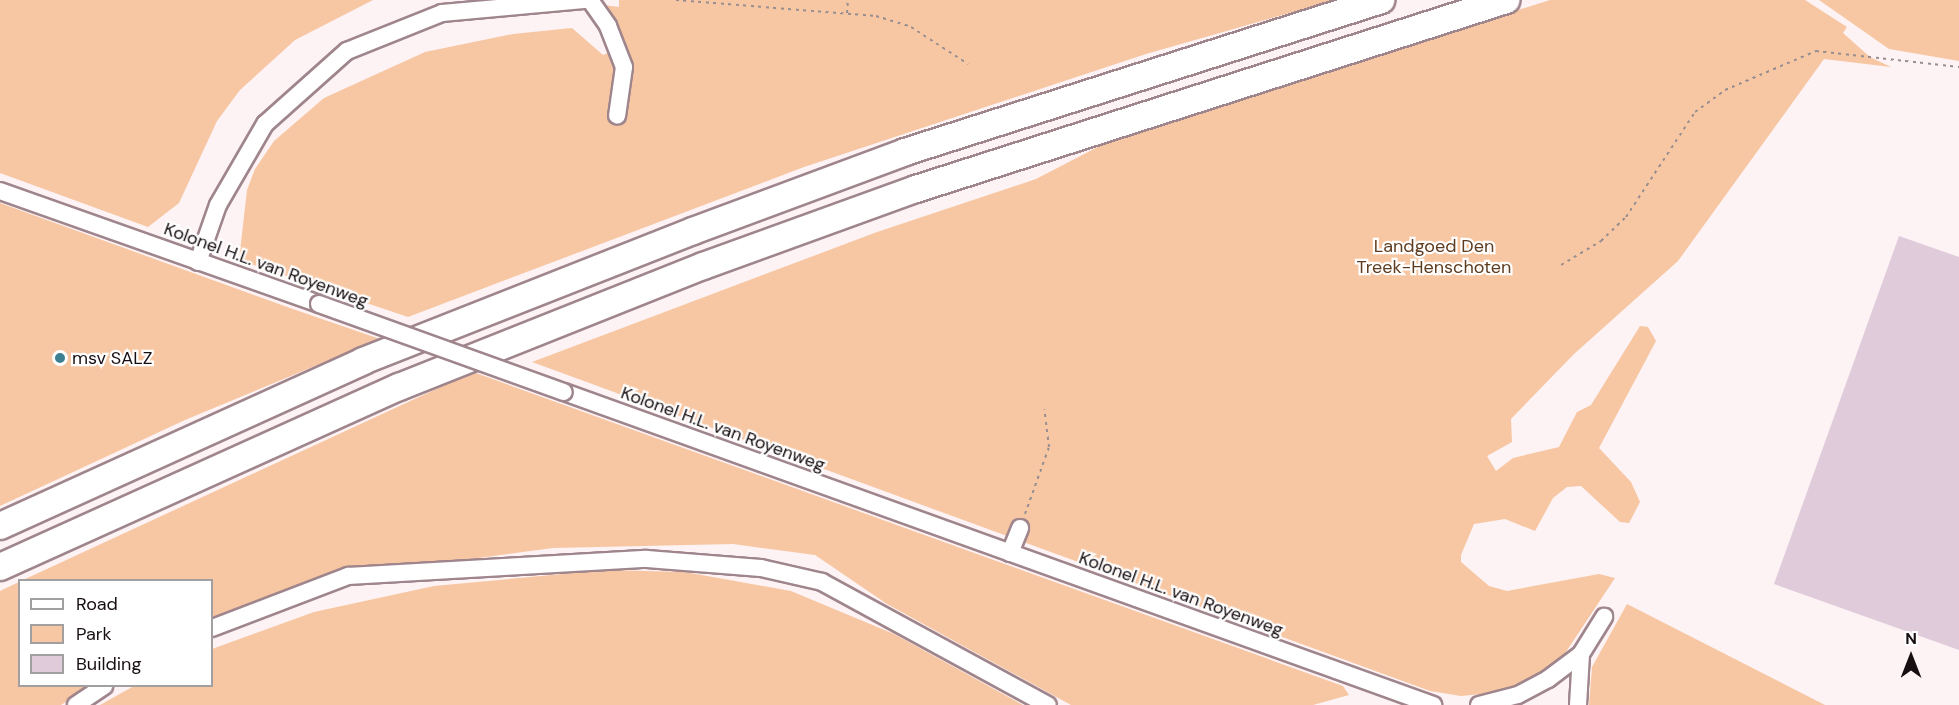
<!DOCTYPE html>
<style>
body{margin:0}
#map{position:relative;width:1959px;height:705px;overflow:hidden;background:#fdf2f4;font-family:"DM Sans",sans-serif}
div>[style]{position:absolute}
.green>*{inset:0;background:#f7c7a3}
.building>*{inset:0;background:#e0cbdb}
.path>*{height:2px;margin-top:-1px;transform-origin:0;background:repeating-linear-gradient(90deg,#988e90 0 3px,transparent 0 7.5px)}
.roads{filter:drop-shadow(2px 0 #9f858c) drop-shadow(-2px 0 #9f858c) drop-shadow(0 2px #9f858c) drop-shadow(0 -2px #9f858c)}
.minor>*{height:16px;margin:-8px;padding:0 8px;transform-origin:8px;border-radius:8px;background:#fff}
.highway>*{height:26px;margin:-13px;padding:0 13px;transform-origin:13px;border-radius:13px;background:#fff}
.bridges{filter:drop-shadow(2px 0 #9f858c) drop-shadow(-2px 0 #9f858c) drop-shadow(0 2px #9f858c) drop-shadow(0 -2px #9f858c)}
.minor-bridge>*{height:16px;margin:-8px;padding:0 8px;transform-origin:8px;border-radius:8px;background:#fff}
.dots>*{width:16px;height:16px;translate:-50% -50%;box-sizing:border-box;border:3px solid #fff;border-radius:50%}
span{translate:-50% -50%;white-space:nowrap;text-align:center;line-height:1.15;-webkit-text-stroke:4.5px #fff;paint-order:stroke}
.park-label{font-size:18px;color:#5e3c20}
.street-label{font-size:18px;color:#170e11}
.poi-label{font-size:18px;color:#170e11}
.left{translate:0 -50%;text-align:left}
.legend{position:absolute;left:18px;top:579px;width:195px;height:108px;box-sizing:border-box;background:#fff;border:2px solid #a29fa0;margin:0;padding:8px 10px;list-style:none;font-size:18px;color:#170e11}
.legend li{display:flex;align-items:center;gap:12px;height:30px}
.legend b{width:30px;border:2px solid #a29fa0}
.north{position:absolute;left:1881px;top:627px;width:60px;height:60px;-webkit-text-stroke:4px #fff;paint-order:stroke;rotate:0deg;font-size:16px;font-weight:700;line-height:24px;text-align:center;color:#170e11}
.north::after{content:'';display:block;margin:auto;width:21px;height:27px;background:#170e11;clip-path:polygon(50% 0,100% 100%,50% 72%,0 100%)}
</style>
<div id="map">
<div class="green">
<div style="clip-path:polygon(0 0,373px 0,295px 40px,240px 90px,217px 121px,179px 203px,148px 227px,0 173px)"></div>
<div style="clip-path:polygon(619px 0,1335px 0,1146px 54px,804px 167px,408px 317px,239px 260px,247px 190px,255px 169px,274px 141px,324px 98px,425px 52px,513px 34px,572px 28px,603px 55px,624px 46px,604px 5px,619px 7px)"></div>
<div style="clip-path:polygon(1550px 0,1805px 0,1847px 27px,1843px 33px,1870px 57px,1891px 67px,1824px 59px,1678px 261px,1574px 354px,1511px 419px,1512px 442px,1487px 456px,1496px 471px,1513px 458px,1559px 447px,1577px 412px,1591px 405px,1640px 326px,1648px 327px,1656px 341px,1599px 448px,1631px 482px,1640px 502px,1629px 523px,1620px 522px,1581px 486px,1567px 487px,1553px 498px,1535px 531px,1505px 519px,1474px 524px,1461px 555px,1461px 562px,1489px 586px,1507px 591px,1599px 574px,1615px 578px,1562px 658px,1513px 691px,1461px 696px,1430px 691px,532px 362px,877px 232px,1036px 179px,1117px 137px)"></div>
<div style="clip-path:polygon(1819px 0,1959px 0,1959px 61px,1889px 49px)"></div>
<div style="clip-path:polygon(0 203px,290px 308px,380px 339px,185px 420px,0 506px)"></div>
<div style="clip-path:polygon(473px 372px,1343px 686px,1349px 695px,1313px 705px,1071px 705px,887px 604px,815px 555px,733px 544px,553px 548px,433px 564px,373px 574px,212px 623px,212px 580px,23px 580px)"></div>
<div style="clip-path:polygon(606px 570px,685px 572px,791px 591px,894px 634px,1023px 705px,100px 705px,134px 686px,212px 686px,212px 649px,314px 612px,434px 586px)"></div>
<div style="clip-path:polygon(19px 582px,20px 686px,91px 686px,61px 705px,0 705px,0 591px)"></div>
<div style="clip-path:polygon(1627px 604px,1729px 656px,1825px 705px,1589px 705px,1592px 667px)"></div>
</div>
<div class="building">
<div style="clip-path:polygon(1899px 236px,1959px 257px,1959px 650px,1774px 584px)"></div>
</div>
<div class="path">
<div style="left:676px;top:0;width:201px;rotate:4.6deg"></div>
<div style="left:876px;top:16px;width:37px;rotate:17deg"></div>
<div style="left:911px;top:27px;width:68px;rotate:33deg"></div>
<div style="left:847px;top:13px;width:13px;rotate:-86deg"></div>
<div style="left:1561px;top:265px;width:47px;rotate:-31deg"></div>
<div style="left:1601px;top:241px;width:35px;rotate:-44deg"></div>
<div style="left:1626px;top:217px;width:126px;rotate:-56.7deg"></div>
<div style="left:1695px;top:112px;width:37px;rotate:-36deg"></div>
<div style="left:1725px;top:90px;width:99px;rotate:-23.2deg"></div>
<div style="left:1816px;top:51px;width:144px;rotate:6.4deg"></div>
<div style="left:1025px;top:514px;width:71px;rotate:-70.3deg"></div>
<div style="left:1049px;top:447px;width:38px;rotate:-97deg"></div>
</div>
<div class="roads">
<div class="minor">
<div style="left:590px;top:0;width:32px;rotate:55deg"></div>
<div style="left:608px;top:26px;width:44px;rotate:68.7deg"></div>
<div style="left:624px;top:67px;width:49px;rotate:98.1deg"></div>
<div style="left:0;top:191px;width:338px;rotate:19.5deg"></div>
<div style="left:198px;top:262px;width:60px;rotate:-70.7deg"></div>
<div style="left:218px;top:205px;width:94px;rotate:-59.9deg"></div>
<div style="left:265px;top:124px;width:110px;rotate:-41.7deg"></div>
<div style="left:347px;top:51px;width:102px;rotate:-21.8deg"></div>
<div style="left:442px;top:13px;width:145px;rotate:-5.2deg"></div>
<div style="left:564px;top:392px;width:924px;rotate:19.81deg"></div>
<div style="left:1010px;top:553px;width:27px;rotate:-68deg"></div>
<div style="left:212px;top:628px;width:146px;rotate:-20.9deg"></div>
<div style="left:348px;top:576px;width:299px;rotate:-3.3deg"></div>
<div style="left:647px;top:559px;width:114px;rotate:4.5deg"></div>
<div style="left:761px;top:568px;width:63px;rotate:12.9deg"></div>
<div style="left:822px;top:582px;width:257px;rotate:28.6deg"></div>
<div style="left:76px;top:705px;width:34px;rotate:-34deg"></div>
<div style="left:1479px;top:705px;width:40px;rotate:-14.4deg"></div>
<div style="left:1518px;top:695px;width:34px;rotate:-28deg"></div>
<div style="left:1548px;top:679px;width:41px;rotate:-37.1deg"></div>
<div style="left:1581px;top:654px;width:44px;rotate:-58.1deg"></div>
<div style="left:1578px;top:705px;width:51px;rotate:-86.6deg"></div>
</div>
<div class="highway">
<div style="left:0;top:526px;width:399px;rotate:-24.4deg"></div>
<div style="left:363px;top:361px;width:355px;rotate:-21.5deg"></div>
<div style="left:693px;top:231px;width:226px;rotate:-20.4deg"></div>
<div style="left:905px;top:152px;width:500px;rotate:-17.7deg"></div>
<div style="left:0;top:567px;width:438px;rotate:-24.3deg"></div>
<div style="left:399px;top:387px;width:327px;rotate:-21.7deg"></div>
<div style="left:703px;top:266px;width:226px;rotate:-19.9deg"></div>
<div style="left:916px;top:189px;width:620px;rotate:-17.76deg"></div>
</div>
</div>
<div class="bridges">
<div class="minor-bridge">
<div style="left:319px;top:304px;width:260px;rotate:19.8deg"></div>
</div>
</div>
<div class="dots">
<div style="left:60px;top:358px;background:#3e7f91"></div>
</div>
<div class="park-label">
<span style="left:1434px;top:257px">Landgoed Den<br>Treek-Henschoten</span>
</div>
<div class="street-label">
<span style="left:266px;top:265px;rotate:20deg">Kolonel H.L. van Royenweg</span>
<span style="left:723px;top:429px;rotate:20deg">Kolonel H.L. van Royenweg</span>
<span style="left:1181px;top:594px;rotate:20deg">Kolonel H.L. van Royenweg</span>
</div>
<div class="poi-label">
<span class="left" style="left:72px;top:358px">msv SALZ</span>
</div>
<ul class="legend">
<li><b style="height:8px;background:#fff"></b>Road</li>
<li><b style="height:16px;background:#f7c7a3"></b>Park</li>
<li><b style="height:16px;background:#e0cbdb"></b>Building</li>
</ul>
<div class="north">N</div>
</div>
